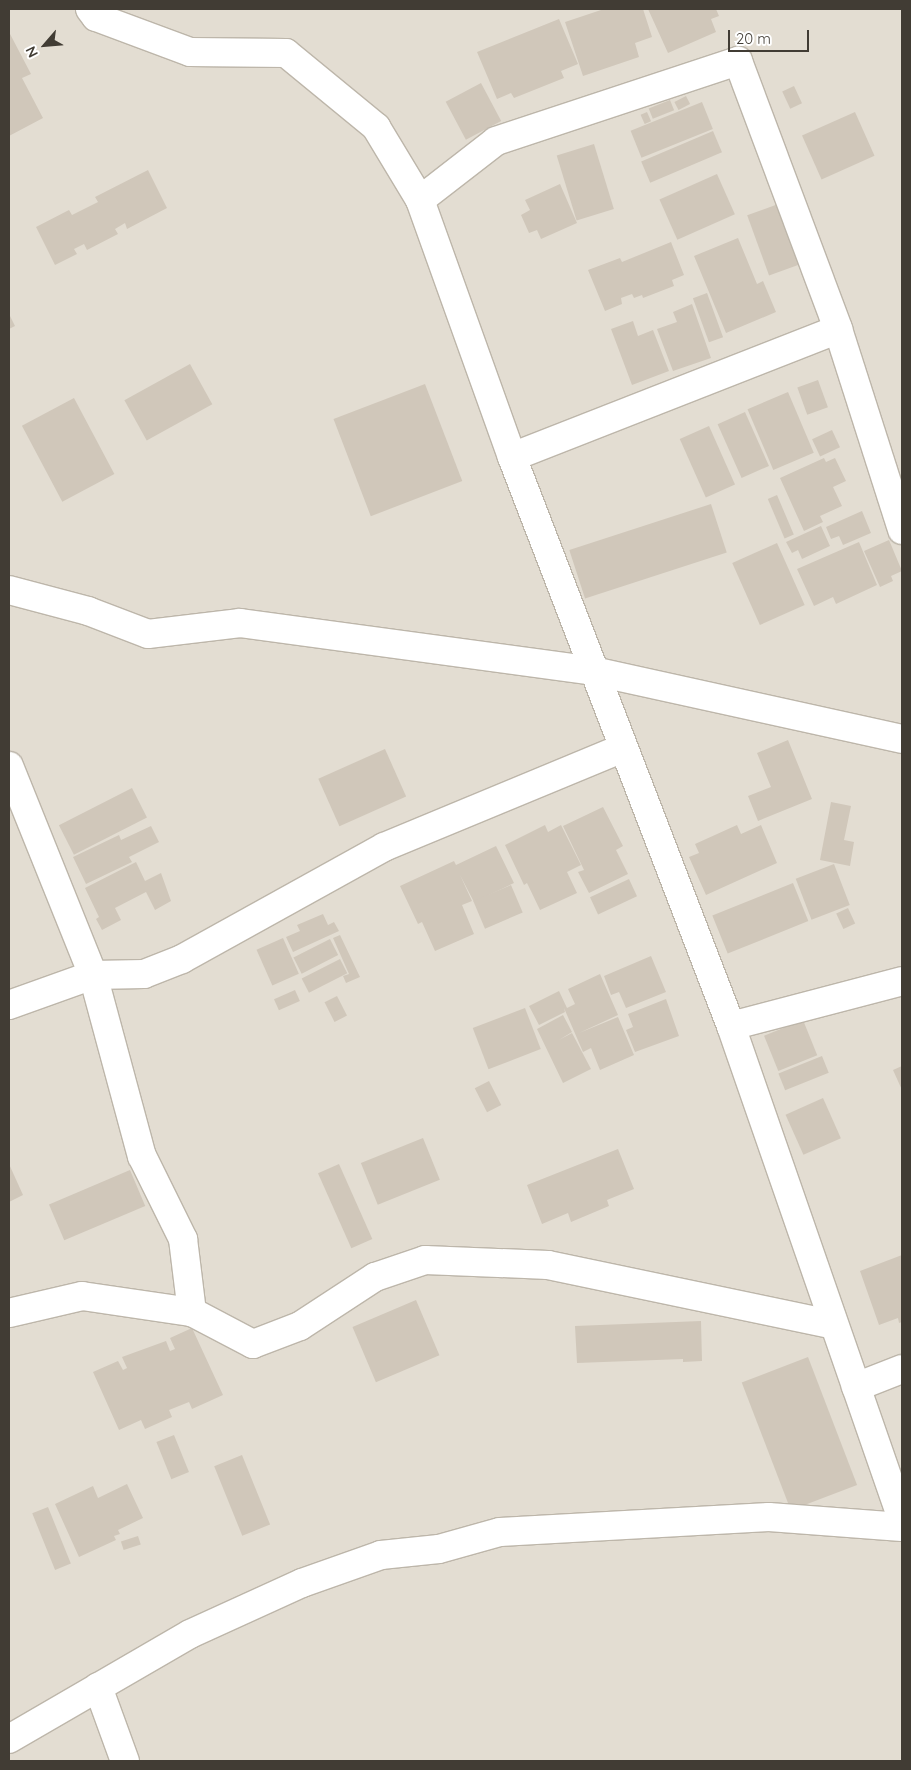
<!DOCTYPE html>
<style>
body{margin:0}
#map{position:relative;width:911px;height:1770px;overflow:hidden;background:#f0ece3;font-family:Quicksand,sans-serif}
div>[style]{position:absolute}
.residential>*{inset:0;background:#e3ddd2;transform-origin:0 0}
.building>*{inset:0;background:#d0c7ba;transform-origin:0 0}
.roads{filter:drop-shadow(1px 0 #bdb6aa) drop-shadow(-1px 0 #bdb6aa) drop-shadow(0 1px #bdb6aa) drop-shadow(0 -1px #bdb6aa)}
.minor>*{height:28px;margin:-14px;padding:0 14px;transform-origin:14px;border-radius:14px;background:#fff}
span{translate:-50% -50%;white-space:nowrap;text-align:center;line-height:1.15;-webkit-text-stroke:4px #fff;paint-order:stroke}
.frame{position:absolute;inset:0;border:10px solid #413c34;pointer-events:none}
.north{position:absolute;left:20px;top:20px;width:50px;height:50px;-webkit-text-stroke:4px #fff;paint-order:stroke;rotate:243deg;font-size:14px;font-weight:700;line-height:20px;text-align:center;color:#413c34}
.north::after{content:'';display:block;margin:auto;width:18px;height:22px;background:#413c34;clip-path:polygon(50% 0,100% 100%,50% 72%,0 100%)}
.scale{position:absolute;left:728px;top:30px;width:81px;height:22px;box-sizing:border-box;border:2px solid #413c34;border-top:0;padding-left:6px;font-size:15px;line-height:18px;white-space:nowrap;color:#413c34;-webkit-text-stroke:4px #fff;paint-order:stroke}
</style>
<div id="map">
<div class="residential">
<div style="left:9px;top:9px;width:893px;height:1752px"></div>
</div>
<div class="building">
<div style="clip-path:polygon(604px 9px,643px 9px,652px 37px,635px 43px,639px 57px,583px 76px,565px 22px)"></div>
<div style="clip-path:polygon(648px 9px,716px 9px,719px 16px,711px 19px,716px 32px,668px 53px)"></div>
<div style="clip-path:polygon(559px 19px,578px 64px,561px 71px,564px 78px,514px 98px,511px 93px,497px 99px,477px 52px)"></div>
<div style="clip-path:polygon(9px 32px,31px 74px,22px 78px,43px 118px,9px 136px)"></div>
<div style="left:481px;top:83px;width:43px;height:40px;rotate:62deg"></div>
<div style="left:794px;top:86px;width:19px;height:13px;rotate:65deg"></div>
<div style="left:686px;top:96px;width:9px;height:13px;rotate:63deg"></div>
<div style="left:670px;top:100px;width:11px;height:23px;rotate:68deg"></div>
<div style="left:702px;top:102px;width:29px;height:77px;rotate:68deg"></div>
<div style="left:647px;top:112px;width:10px;height:7px;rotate:66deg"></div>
<div style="left:855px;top:112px;width:48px;height:58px;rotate:66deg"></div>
<div style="left:713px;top:131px;width:23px;height:78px;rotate:67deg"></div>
<div style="left:594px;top:144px;width:68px;height:39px;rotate:73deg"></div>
<div style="clip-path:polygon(148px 170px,167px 208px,127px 229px,125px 223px,115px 229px,118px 234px,87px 250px,84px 244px,74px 249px,77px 254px,55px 265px,36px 227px,69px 210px,72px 215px,98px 202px,95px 197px)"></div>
<div style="left:717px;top:174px;width:44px;height:63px;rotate:66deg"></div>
<div style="clip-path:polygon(560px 184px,577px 223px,541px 239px,537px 230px,529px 233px,521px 215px,530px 210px,525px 200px)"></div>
<div style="left:781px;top:203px;width:64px;height:36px;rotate:70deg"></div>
<div style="clip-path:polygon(738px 238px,757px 284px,763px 281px,776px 312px,726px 333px,694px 256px)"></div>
<div style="clip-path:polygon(671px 242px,684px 275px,672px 280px,674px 286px,643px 298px,642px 295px,634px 298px,632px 294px,621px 298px,622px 304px,605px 311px,588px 270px,620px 258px,622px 262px)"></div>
<div style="left:707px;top:293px;width:47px;height:15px;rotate:70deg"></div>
<div style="clip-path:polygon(692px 304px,711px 358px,673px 371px,657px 329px,677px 322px,673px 312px)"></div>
<div style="clip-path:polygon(9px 314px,15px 326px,9px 329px)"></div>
<div style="clip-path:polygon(633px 321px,638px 336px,653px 330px,669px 371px,632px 385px,611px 329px)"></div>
<div style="left:190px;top:364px;width:46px;height:75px;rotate:61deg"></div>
<div style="left:818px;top:380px;width:29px;height:22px;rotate:70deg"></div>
<div style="left:425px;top:384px;width:104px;height:98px;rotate:69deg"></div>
<div style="left:788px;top:392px;width:66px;height:44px;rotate:67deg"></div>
<div style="left:74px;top:398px;width:86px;height:59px;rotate:62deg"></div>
<div style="left:745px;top:412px;width:59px;height:30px;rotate:66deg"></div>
<div style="left:709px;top:426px;width:64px;height:32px;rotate:66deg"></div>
<div style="left:832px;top:430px;width:19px;height:22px;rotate:65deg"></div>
<div style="clip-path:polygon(824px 458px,826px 462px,835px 458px,846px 481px,833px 487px,842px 506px,820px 516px,823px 522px,804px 531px,780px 478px)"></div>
<div style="left:777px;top:495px;width:43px;height:10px;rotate:67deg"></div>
<div style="left:711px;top:504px;width:51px;height:149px;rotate:72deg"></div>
<div style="clip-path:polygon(862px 511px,871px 533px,843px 545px,839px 536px,831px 539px,826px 527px)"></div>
<div style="clip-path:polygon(821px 526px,830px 546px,802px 559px,798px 550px,792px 553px,786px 542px)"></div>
<div style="clip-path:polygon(889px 540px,902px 571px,891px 576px,893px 581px,880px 587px,864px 551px)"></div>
<div style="clip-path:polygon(859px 542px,877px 585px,836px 604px,833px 597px,814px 606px,797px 569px)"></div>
<div style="left:777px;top:543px;width:68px;height:49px;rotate:66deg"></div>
<div style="clip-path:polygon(788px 740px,812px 799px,758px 821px,748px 796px,771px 787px,757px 753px)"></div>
<div style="left:385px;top:749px;width:52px;height:73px;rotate:66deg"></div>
<div style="left:132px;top:788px;width:33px;height:82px;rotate:63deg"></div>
<div style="clip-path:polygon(831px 802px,851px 806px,844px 840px,854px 842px,850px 866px,820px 860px)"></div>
<div style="clip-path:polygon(603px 807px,623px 846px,616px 850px,628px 874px,589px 893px,578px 872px,584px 870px,563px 826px)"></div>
<div style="clip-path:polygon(545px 825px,548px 832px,561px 825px,581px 865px,567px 872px,577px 893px,540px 910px,527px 883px,524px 885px,505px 845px)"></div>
<div style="clip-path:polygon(737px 825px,741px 834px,761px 825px,777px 863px,706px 895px,689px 857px,699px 853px,695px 844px)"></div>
<div style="clip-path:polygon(151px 826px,159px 842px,129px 857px,132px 862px,86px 884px,73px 857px,119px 835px,121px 840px)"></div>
<div style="clip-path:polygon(496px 846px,514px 883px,474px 902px,460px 875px,472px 901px,462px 905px,474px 934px,435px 951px,422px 922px,418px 924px,400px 886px,454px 861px,456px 865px)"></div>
<div style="clip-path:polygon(136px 862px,145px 881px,161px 873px,171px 901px,155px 910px,146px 892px,115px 908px,121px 920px,102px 930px,96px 919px,99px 917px,85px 888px)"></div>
<div style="left:834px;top:864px;width:44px;height:41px;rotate:69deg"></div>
<div style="left:629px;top:879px;width:19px;height:43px;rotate:65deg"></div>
<div style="left:793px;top:883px;width:41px;height:87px;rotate:68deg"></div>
<div style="left:511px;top:885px;width:30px;height:41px;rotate:67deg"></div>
<div style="left:848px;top:908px;width:17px;height:13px;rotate:65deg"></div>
<div style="clip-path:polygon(323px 914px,328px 925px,334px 922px,339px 931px,293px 952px,286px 937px,300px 931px,297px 925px)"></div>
<div style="clip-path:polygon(340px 935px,360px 977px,346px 983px,343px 976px,349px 974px,333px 938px)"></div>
<div style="left:283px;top:938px;width:39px;height:29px;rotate:66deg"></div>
<div style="left:330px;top:939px;width:18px;height:41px;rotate:63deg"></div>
<div style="clip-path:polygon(651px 956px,666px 992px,626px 1008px,619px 992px,611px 995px,604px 976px)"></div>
<div style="left:340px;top:959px;width:16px;height:43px;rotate:63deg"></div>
<div style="clip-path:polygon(600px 974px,618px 1015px,579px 1033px,618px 1017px,634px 1055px,600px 1070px,591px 1048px,583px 1052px,564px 1008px,565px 1012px,539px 1025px,529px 1006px,559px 991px,567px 1008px,575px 1004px,568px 989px)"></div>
<div style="left:295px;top:990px;width:12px;height:23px;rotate:66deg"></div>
<div style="left:337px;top:996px;width:22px;height:14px;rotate:63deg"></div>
<div style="clip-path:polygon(666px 999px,679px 1036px,635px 1052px,626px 1030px,633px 1027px,628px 1014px)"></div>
<div style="left:525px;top:1008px;width:44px;height:56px;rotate:69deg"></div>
<div style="clip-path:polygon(563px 1015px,572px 1032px,559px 1040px,572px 1033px,591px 1069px,563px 1083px,537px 1029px)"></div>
<div style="left:803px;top:1020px;width:38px;height:42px;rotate:68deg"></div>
<div style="left:822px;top:1056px;width:18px;height:47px;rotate:68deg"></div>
<div style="clip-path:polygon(902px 1066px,902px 1090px,893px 1070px)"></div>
<div style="left:489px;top:1081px;width:27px;height:16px;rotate:63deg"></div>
<div style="left:823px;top:1098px;width:44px;height:41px;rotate:66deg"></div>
<div style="left:423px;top:1138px;width:45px;height:67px;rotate:68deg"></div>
<div style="clip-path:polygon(618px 1149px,634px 1189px,607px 1200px,609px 1206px,571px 1222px,568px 1213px,542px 1224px,527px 1185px)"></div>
<div style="clip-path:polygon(9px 1164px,23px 1195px,9px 1202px)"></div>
<div style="left:339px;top:1164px;width:82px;height:23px;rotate:66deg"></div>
<div style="left:130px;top:1170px;width:39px;height:88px;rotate:67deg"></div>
<div style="clip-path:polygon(902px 1255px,902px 1322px,899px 1323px,898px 1318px,879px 1325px,860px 1271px)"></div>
<div style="left:416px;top:1300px;width:60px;height:69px;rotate:67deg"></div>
<div style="clip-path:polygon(701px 1321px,702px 1361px,683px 1362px,683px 1359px,577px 1363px,575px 1326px)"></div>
<div style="clip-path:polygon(192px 1328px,223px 1395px,192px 1409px,189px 1402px,169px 1410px,172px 1417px,145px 1429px,141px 1420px,119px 1430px,93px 1372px,118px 1361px,123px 1370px,127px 1368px,122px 1357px,166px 1341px,170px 1351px,175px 1349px,170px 1338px)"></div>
<div style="left:808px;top:1357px;width:137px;height:71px;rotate:69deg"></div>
<div style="left:174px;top:1435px;width:40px;height:19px;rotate:68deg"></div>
<div style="left:242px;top:1455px;width:75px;height:30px;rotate:68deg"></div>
<div style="clip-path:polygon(127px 1484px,143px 1518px,118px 1530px,120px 1534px,114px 1536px,116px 1540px,79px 1557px,55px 1504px,93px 1486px,98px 1498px)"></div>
<div style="left:48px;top:1507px;width:61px;height:17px;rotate:68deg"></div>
<div style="left:138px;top:1536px;width:9px;height:18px;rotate:72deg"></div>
</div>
<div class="roads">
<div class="minor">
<div style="left:90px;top:9px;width:10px;rotate:53deg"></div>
<div style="left:96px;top:17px;width:100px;rotate:20.4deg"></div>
<div style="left:190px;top:52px;width:96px;rotate:0.6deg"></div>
<div style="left:286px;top:53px;width:117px;rotate:39.4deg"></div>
<div style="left:376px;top:127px;width:85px;rotate:58.9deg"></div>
<div style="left:420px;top:200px;width:273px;rotate:70.3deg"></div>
<div style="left:512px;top:457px;width:610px;rotate:68.95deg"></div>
<div style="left:731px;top:1026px;width:522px;rotate:70.87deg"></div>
<div style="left:420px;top:200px;width:96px;rotate:-37.8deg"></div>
<div style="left:496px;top:141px;width:255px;rotate:-18.3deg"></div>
<div style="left:738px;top:61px;width:286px;rotate:69.5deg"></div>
<div style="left:838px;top:329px;width:211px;rotate:72.3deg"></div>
<div style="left:512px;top:457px;width:350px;rotate:-21.4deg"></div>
<div style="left:9px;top:590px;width:82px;rotate:14.9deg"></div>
<div style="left:88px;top:611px;width:64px;rotate:21deg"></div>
<div style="left:148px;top:634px;width:93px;rotate:-6.8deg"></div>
<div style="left:240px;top:623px;width:356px;rotate:7.7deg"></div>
<div style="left:593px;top:671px;width:316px;rotate:12.4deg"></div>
<div style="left:9px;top:766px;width:225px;rotate:68.1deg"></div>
<div style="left:93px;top:975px;width:188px;rotate:74.9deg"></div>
<div style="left:142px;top:1156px;width:93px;rotate:63.7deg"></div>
<div style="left:183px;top:1239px;width:74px;rotate:83deg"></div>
<div style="left:9px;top:1005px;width:89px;rotate:-19.7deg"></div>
<div style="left:93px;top:975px;width:51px;rotate:-1.1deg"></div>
<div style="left:144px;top:974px;width:41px;rotate:-21.5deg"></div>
<div style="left:182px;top:959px;width:231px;rotate:-29deg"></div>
<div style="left:384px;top:847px;width:259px;rotate:-22.5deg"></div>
<div style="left:731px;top:1026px;width:177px;rotate:-14.7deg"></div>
<div style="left:9px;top:1313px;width:75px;rotate:-13.1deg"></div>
<div style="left:82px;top:1296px;width:111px;rotate:8.3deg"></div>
<div style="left:192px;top:1312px;width:69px;rotate:27.7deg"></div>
<div style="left:253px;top:1344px;width:50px;rotate:-21deg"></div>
<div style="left:300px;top:1326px;width:90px;rotate:-33.2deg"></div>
<div style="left:375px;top:1277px;width:53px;rotate:-18.8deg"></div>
<div style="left:425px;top:1260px;width:123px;rotate:2.3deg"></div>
<div style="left:548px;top:1265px;width:292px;rotate:11.8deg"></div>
<div style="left:856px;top:1387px;width:49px;rotate:-21.4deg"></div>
<div style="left:98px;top:1687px;width:79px;rotate:70deg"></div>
<div style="left:9px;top:1739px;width:209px;rotate:-30.1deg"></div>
<div style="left:190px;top:1634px;width:123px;rotate:-24.5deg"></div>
<div style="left:302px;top:1583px;width:84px;rotate:-19.5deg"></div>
<div style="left:381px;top:1555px;width:58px;rotate:-5.9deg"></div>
<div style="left:439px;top:1549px;width:63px;rotate:-15.6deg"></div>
<div style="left:500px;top:1532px;width:269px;rotate:-3.2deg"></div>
<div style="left:769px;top:1517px;width:133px;rotate:4.3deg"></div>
</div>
</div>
<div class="frame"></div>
<div class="north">N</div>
<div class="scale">20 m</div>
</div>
